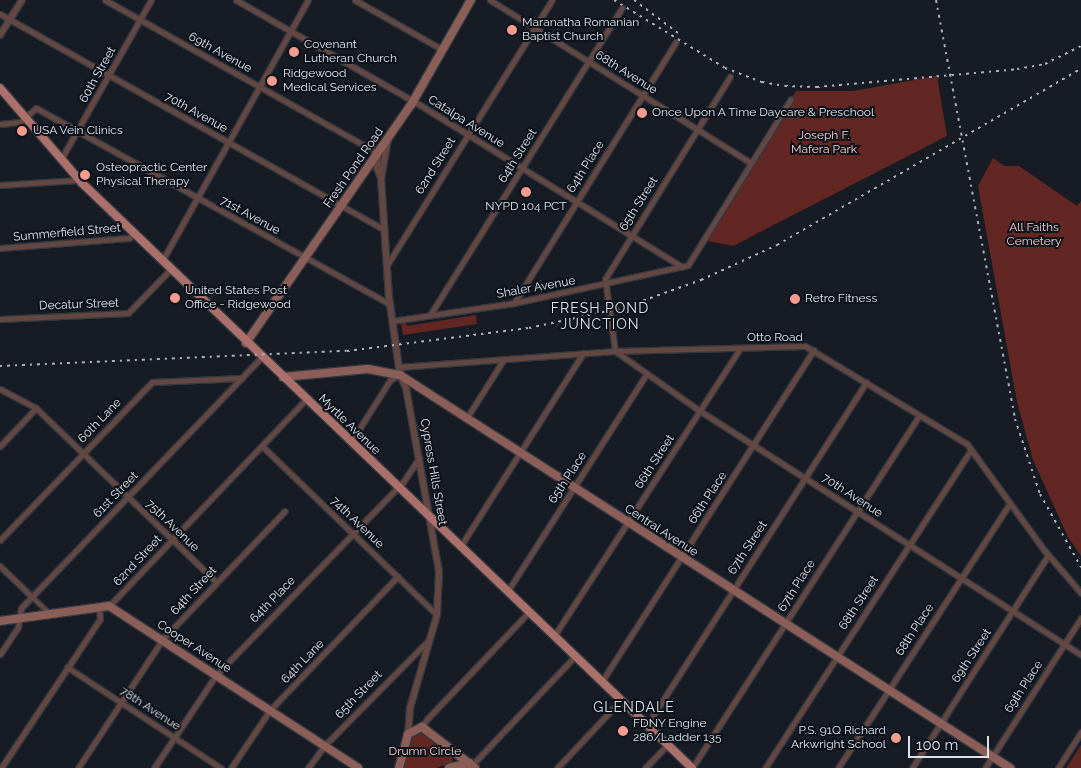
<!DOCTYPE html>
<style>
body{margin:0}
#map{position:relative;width:1081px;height:768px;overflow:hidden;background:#171c24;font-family:Raleway,sans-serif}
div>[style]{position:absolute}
.green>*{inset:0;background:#622722}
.roads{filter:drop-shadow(1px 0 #333840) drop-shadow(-1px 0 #333840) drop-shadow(0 1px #333840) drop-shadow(0 -1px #333840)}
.pedestrian>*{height:4px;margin:-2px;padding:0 2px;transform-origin:2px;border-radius:2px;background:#634743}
.minor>*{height:5px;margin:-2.5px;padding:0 2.5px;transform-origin:2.5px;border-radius:2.5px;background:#634743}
.tertiary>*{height:6px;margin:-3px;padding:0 3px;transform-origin:3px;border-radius:3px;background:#634743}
.secondary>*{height:8px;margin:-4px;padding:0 4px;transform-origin:4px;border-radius:4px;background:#8b5e58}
.primary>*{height:8px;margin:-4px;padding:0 4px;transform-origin:4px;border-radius:4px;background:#aa7069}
.rail>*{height:2px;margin-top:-1px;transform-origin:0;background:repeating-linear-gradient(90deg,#aeb3b9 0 2.5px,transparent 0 7.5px)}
.dots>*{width:14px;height:14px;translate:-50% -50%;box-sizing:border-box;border:2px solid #0e131b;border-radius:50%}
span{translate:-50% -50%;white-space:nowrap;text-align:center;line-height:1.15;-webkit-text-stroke:4px #0e131b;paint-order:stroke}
.poi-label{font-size:12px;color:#dfe3e9}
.left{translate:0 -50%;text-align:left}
.right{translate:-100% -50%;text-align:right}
.street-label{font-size:12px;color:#dfe3e9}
.park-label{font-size:12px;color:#f5ccc6}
.neighbourhood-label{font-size:14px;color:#dfe3e9;letter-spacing:1px}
.scale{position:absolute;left:908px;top:736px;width:81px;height:22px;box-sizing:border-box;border:2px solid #dfe3e9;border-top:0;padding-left:6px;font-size:15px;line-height:18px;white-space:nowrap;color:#dfe3e9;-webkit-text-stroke:4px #0e131b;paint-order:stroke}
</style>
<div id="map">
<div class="green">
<div style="clip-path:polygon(937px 76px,947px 136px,733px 246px,703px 240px,796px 91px,853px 91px)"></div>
<div style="clip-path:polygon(993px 158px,1004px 166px,1019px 166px,1077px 206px,1081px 201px,1081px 556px,1068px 537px,1033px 460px,1017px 402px,978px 186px)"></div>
<div style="clip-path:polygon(476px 315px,477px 324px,403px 335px,401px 323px,406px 322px,407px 326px)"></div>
<div style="clip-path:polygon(421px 731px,451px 752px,453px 762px,436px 768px,403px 768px,412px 734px)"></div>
<div style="clip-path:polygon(1081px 745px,1081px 768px,1066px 768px)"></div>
</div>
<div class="roads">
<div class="pedestrian">
<div style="left:32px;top:597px;width:23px;rotate:43deg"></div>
</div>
<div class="minor">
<div style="left:105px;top:0;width:313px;rotate:29.3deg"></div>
<div style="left:236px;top:0;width:212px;rotate:29.7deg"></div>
<div style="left:420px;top:105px;width:308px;rotate:31.7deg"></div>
<div style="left:355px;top:0;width:101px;rotate:29.6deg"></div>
<div style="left:490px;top:0;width:308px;rotate:32deg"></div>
<div style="left:0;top:14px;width:439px;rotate:29.3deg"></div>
<div style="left:0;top:124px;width:20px;rotate:-6deg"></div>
<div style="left:20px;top:122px;width:21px;rotate:-41deg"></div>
<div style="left:36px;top:108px;width:405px;rotate:29deg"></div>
<div style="left:61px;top:159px;width:183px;rotate:-60.5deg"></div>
<div style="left:0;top:185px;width:78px;rotate:-3.7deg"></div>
<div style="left:0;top:248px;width:129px;rotate:-4.4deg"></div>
<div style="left:129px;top:238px;width:7px;rotate:-45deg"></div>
<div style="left:162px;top:261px;width:299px;rotate:-60.8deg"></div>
<div style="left:387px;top:265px;width:312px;rotate:-58.1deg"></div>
<div style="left:514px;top:303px;width:307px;rotate:-58.2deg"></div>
<div style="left:430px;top:315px;width:362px;rotate:-58deg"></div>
<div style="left:0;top:319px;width:128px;rotate:-2.7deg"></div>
<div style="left:128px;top:313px;width:60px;rotate:-45.7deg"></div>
<div style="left:392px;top:321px;width:123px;rotate:-8.4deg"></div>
<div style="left:514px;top:303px;width:178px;rotate:-12.3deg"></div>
<div style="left:688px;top:265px;width:195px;rotate:-58.2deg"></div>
<div style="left:615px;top:351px;width:104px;rotate:35.2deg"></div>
<div style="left:700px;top:411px;width:452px;rotate:32.6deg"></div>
<div style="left:615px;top:351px;width:73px;rotate:-97.9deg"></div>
<div style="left:605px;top:279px;width:238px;rotate:-58.3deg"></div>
<div style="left:399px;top:367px;width:217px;rotate:-4.2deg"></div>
<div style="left:615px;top:351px;width:190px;rotate:-1.5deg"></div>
<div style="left:805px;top:346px;width:189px;rotate:31.2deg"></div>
<div style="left:967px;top:444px;width:131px;rotate:54deg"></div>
<div style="left:1044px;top:550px;width:57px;rotate:49.3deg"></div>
<div style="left:0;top:389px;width:41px;rotate:27.8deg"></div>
<div style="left:36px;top:408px;width:250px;rotate:44deg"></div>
<div style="left:466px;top:419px;width:71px;rotate:-57.7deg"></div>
<div style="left:351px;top:442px;width:73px;rotate:-57.8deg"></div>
<div style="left:390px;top:380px;width:10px;rotate:-29deg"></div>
<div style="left:0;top:446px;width:52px;rotate:-46.5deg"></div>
<div style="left:262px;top:446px;width:243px;rotate:44deg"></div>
<div style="left:0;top:540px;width:219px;rotate:-46.1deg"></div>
<div style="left:152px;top:382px;width:90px;rotate:-2.5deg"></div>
<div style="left:460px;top:547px;width:230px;rotate:-57.6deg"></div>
<div style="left:0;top:566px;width:45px;rotate:44.1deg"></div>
<div style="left:507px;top:592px;width:258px;rotate:-57.4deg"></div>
<div style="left:109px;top:606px;width:286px;rotate:-46.4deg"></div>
<div style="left:554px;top:636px;width:343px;rotate:-57.1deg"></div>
<div style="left:0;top:654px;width:32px;rotate:-56deg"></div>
<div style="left:18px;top:627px;width:19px;rotate:-81deg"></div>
<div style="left:21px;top:608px;width:348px;rotate:-46.2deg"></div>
<div style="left:67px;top:667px;width:184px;rotate:33.3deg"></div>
<div style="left:602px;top:681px;width:393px;rotate:-57.4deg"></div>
<div style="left:647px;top:725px;width:407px;rotate:-57.4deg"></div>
<div style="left:422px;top:727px;width:9px;rotate:-58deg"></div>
<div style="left:427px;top:719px;width:148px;rotate:-46.4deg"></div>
<div style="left:472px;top:765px;width:150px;rotate:-46.6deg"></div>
<div style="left:1px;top:768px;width:179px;rotate:-56.4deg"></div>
<div style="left:100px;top:619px;width:11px;rotate:-95deg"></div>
<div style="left:78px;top:768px;width:153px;rotate:-56.7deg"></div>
<div style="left:162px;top:640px;width:178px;rotate:-46.4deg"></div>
<div style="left:154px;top:768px;width:112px;rotate:-56.3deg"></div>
<div style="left:216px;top:675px;width:269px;rotate:-45.9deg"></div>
<div style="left:403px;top:482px;width:29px;rotate:-56deg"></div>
<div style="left:231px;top:768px;width:70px;rotate:-56.1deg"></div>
<div style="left:270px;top:710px;width:185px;rotate:-46.3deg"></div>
<div style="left:308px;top:768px;width:27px;rotate:-54deg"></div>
<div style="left:324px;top:746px;width:149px;rotate:-45.3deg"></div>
<div style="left:557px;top:768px;width:93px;rotate:-46.7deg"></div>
<div style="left:645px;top:768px;width:32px;rotate:-46deg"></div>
<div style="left:692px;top:768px;width:419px;rotate:-57.2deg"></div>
<div style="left:765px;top:768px;width:379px;rotate:-57.1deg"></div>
<div style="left:838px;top:768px;width:316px;rotate:-57deg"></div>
<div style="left:912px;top:768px;width:253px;rotate:-57.4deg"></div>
<div style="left:985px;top:768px;width:178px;rotate:-57.4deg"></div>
<div style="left:1058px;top:768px;width:43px;rotate:-57.4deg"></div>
</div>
<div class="tertiary">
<div style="left:0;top:35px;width:41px;rotate:-57.8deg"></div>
<div style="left:388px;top:139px;width:40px;rotate:100deg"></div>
<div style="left:381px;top:178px;width:119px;rotate:86.2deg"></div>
<div style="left:389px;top:297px;width:79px;rotate:82deg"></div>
<div style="left:400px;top:375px;width:14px;rotate:65deg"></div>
<div style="left:406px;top:388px;width:187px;rotate:79.8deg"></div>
<div style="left:439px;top:572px;width:43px;rotate:92.7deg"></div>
<div style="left:437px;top:615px;width:97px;rotate:106.2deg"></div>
<div style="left:410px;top:708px;width:26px;rotate:94deg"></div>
<div style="left:378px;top:153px;width:15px;rotate:94deg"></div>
<div style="left:377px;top:168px;width:11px;rotate:68deg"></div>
</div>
<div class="secondary">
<div style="left:246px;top:343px;width:290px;rotate:-55.3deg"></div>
<div style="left:411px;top:105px;width:121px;rotate:-60.3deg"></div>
<div style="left:283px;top:377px;width:85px;rotate:-5.4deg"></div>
<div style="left:368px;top:369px;width:33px;rotate:11deg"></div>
<div style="left:400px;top:375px;width:726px;rotate:32.79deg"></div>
<div style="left:0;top:621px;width:110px;rotate:-7.8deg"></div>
<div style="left:109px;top:606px;width:297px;rotate:33deg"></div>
<div style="left:399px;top:768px;width:35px;rotate:-75deg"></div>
<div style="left:408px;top:734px;width:16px;rotate:-27deg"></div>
<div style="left:422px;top:727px;width:67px;rotate:37.7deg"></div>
<div style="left:449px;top:768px;width:21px;rotate:-14deg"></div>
</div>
<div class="primary">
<div style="left:0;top:88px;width:125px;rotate:49.2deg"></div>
<div style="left:82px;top:183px;width:845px;rotate:43.8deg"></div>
</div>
</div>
<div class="rail">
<div style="left:614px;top:0;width:130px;rotate:31.5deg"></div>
<div style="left:725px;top:68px;width:40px;rotate:21deg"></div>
<div style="left:762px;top:82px;width:23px;rotate:10deg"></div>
<div style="left:785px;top:86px;width:32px;rotate:2deg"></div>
<div style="left:817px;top:87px;width:201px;rotate:-5.1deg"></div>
<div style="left:1017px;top:69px;width:28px;rotate:-10deg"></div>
<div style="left:1045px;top:64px;width:40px;rotate:-26.6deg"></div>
<div style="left:634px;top:0;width:55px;rotate:36.9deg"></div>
<div style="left:936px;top:0;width:426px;rotate:79.3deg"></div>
<div style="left:1015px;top:419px;width:79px;rotate:71.6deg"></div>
<div style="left:1040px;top:494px;width:84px;rotate:60.7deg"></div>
<div style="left:0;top:366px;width:347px;rotate:-2.5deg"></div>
<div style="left:347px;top:351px;width:183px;rotate:-7.2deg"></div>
<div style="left:529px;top:328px;width:95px;rotate:-12.1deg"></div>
<div style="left:622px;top:308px;width:84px;rotate:-19.5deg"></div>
<div style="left:701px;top:280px;width:84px;rotate:-24.7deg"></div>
<div style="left:777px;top:245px;width:351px;rotate:-30.1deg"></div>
</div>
<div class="dots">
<div style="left:512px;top:30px;background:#f59c91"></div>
<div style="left:294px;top:52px;background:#f59c91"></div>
<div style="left:272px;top:81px;background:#f59c91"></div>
<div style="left:642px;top:113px;background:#f59c91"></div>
<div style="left:22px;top:131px;background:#f59c91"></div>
<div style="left:85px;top:175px;background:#f59c91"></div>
<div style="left:526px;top:192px;background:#f59c91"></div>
<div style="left:175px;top:298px;background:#f59c91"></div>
<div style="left:795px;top:299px;background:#f59c91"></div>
<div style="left:623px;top:731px;background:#f59c91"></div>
<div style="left:896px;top:738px;background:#f59c91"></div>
</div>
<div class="poi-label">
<span class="left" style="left:522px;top:30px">Maranatha Romanian<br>Baptist Church</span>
<span class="left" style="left:304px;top:52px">Covenant<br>Lutheran Church</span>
<span class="left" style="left:283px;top:81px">Ridgewood<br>Medical Services</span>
<span class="left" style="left:652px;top:113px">Once Upon A Time Daycare &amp; Preschool</span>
<span class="left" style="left:33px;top:131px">USA Vein Clinics</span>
<span class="left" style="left:96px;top:175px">Osteopractic Center<br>Physical Therapy</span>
<span style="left:526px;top:207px">NYPD 104 PCT</span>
<span class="left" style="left:185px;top:298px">United States Post<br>Office - Ridgewood</span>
<span class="left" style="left:805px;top:299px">Retro Fitness</span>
<span class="left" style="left:633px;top:731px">FDNY Engine<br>286/Ladder 135</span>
<span class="right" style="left:886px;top:738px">P.S. 91Q Richard<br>Arkwright School</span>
</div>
<div class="street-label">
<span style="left:220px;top:53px;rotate:29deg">69th Avenue</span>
<span style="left:626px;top:73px;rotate:32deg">68th Avenue</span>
<span style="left:98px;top:75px;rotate:-61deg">60th Street</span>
<span style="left:196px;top:113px;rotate:29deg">70th Avenue</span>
<span style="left:466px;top:122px;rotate:32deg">Catalpa Avenue</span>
<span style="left:518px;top:156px;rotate:-58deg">64th Street</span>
<span style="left:436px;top:166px;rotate:-58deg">62nd Street</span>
<span style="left:586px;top:167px;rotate:-58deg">64th Place</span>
<span style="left:354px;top:168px;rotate:-55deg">Fresh Pond Road</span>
<span style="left:639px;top:204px;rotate:-58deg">65th Street</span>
<span style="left:250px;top:216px;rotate:29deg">71st Avenue</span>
<span style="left:67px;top:233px;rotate:-5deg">Summerfield Street</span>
<span style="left:536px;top:288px;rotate:-10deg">Shaler Avenue</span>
<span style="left:79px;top:305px;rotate:-2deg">Decatur Street</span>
<span style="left:775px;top:338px">Otto Road</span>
<span style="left:100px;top:421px;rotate:-46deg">60th Lane</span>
<span style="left:349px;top:425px;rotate:44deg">Myrtle Avenue</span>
<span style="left:655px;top:462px;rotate:-57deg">66th Street</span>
<span style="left:433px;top:472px;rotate:80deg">Cypress Hills Street</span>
<span style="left:568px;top:478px;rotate:-57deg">65th Place</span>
<span style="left:116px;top:495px;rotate:-46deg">61st Street</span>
<span style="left:852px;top:496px;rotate:33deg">70th Avenue</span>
<span style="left:708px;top:498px;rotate:-57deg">66th Place</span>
<span style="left:357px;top:523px;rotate:44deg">74th Avenue</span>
<span style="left:172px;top:526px;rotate:44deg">75th Avenue</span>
<span style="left:661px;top:531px;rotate:33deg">Central Avenue</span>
<span style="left:748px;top:548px;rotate:-57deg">67th Street</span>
<span style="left:138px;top:561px;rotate:-47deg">62nd Street</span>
<span style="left:797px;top:586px;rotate:-58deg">67th Place</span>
<span style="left:194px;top:591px;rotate:-47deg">64th Street</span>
<span style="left:273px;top:600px;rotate:-46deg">64th Place</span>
<span style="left:859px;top:603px;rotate:-57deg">68th Street</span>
<span style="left:915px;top:630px;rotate:-57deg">68th Place</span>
<span style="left:194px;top:647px;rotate:33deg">Cooper Avenue</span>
<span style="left:972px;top:656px;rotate:-57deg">69th Street</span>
<span style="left:303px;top:662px;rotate:-46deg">64th Lane</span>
<span style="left:1024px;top:687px;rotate:-57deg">69th Place</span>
<span style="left:359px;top:695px;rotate:-46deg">65th Street</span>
<span style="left:150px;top:709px;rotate:33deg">78th Avenue</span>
</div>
<div class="park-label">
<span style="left:824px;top:143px">Joseph F.<br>Mafera Park</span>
<span style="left:1034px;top:235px">All Faiths<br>Cemetery</span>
<span style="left:425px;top:752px">Drumn Circle</span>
</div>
<div class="neighbourhood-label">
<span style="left:600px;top:316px">FRESH POND<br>JUNCTION</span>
<span style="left:634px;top:707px">GLENDALE</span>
</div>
<div class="scale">100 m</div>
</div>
